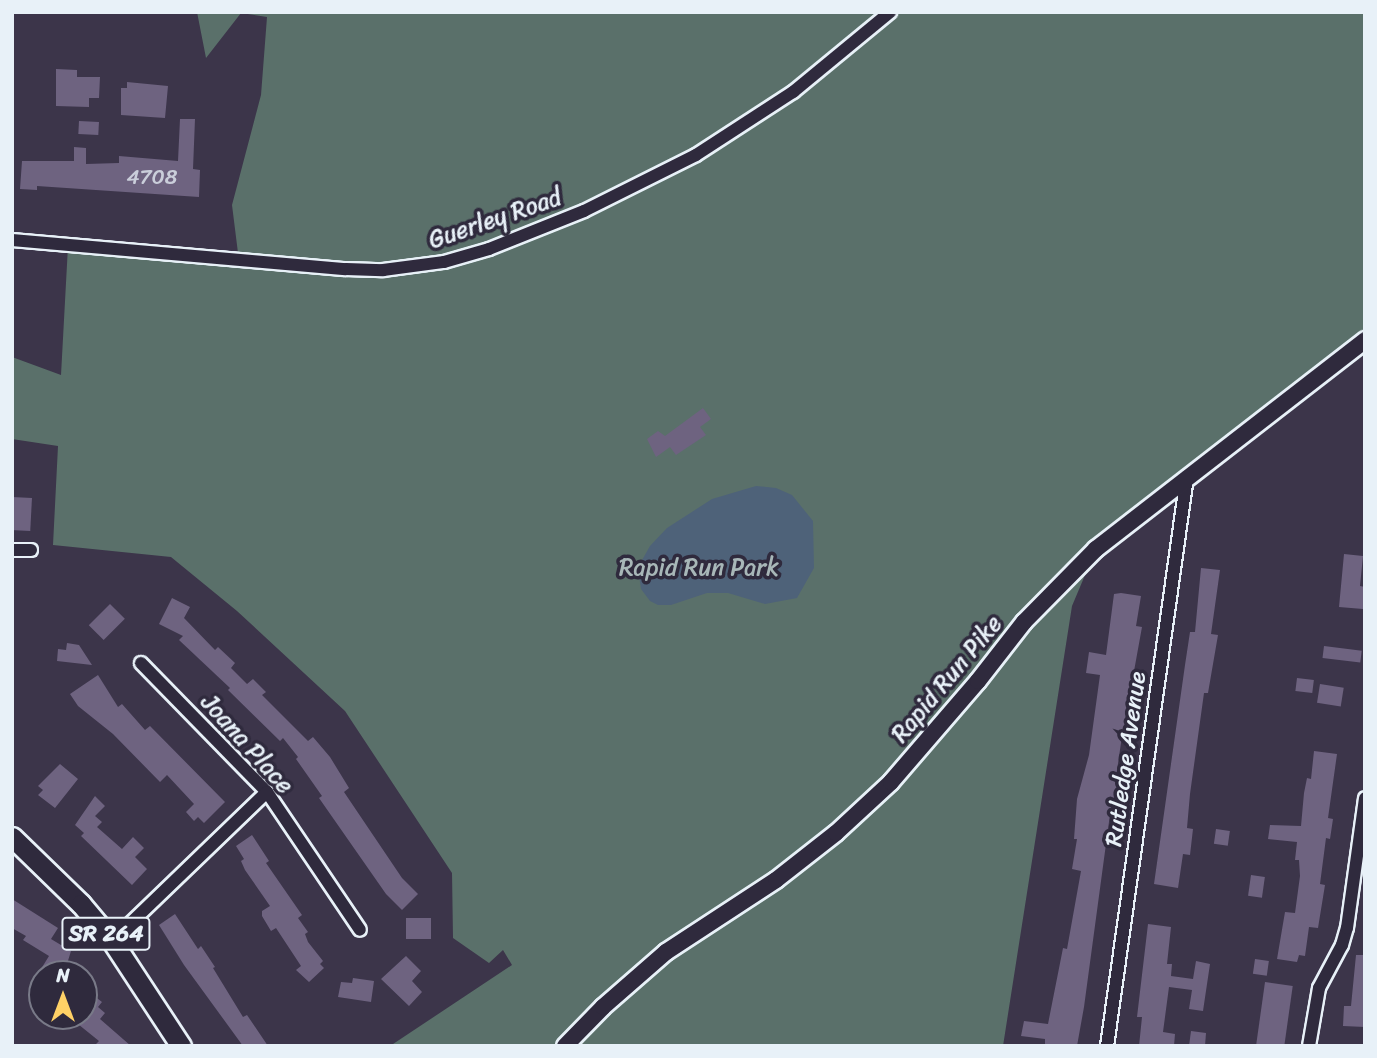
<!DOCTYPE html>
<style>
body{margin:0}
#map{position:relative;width:1377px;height:1058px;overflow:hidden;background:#3c354a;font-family:Sriracha,sans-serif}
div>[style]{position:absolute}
.green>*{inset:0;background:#5a706a}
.water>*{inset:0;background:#4e6279}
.building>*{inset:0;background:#6e6380;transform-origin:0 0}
.roads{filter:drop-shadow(2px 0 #e8f1f8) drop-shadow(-2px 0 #e8f1f8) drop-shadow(0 2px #e8f1f8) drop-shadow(0 -2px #e8f1f8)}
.minor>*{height:12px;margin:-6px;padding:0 6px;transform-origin:6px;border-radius:6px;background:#2f2a3d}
.tertiary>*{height:16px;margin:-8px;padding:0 8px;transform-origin:8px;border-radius:8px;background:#2f2a3d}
.primary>*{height:19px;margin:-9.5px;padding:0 9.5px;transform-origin:9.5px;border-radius:9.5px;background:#2f2a3d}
span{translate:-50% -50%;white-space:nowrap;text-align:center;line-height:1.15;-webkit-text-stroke:7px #2f2a3d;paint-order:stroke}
.number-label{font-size:21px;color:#caceda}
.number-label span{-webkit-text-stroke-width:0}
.shield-label span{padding:2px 5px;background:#2f2a3d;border:2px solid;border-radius:5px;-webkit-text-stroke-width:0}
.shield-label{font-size:23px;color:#e8f1f8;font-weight:700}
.street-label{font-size:24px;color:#e8f1f8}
.park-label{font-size:24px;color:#a8b7b8}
.frame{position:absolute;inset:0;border:14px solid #e8f1f8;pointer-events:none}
.north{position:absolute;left:28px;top:960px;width:70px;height:70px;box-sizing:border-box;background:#2f2a3d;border:2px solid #797a88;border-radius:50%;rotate:0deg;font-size:19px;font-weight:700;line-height:28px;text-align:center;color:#e8f1f8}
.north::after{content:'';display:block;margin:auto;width:24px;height:32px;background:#ffd166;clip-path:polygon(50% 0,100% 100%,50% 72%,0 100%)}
</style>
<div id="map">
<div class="green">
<div style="clip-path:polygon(197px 12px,1365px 12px,1365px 340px,1096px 549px,1072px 606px,1003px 1046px,390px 1046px,512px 965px,503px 950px,489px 963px,453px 938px,452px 873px,345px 711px,237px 611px,171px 557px,53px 545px,58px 446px,12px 439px,12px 357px,61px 375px,68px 246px,239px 261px,232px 205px,261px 95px,267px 17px,241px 13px,206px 58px)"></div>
</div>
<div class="water">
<div style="clip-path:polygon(756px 486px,776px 488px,792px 495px,813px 521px,814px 568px,797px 598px,765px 604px,728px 593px,707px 593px,671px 605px,658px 605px,650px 601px,641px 589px,639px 575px,641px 562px,650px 546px,667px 528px,712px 499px)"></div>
</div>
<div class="building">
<div style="clip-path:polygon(56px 69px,77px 70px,77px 77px,100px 77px,99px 98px,89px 98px,89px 107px,56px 106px)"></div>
<div style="clip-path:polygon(127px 82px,168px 86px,165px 118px,121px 115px,121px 88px,127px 88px)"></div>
<div style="clip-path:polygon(180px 119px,195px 119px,193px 169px,200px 170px,199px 197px,37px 186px,37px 190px,20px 189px,22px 161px,74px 161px,74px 147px,86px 148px,86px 164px,119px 163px,119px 156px,178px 161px)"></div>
<div style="left:79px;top:121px;width:20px;height:13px;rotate:3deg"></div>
<div style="clip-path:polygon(703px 408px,711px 419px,700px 427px,706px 435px,676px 455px,670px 447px,656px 457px,647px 439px,658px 431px,665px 436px)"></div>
<div style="left:12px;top:497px;width:20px;height:33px;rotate:3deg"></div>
<div style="clip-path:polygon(1344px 554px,1363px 556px,1360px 586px,1365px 587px,1363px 609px,1339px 607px)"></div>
<div style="clip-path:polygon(1201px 568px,1220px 570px,1211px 634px,1218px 635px,1208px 693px,1204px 693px,1190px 794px,1187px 828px,1193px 829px,1190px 855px,1183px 854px,1178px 888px,1154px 884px,1185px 665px,1190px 632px,1195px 632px)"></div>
<div style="clip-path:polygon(1121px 593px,1141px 596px,1136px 626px,1142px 627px,1121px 743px,1115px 784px,1118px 785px,1114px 807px,1111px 807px,1084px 1007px,1077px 1046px,1045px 1046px,1045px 1039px,1021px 1036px,1024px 1021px,1048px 1024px,1063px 948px,1067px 949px,1081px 871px,1072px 869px,1077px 839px,1074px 839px,1077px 799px,1089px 755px,1100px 675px,1086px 673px,1089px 652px,1106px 655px,1114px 594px)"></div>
<div style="clip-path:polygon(172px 598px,190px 607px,184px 618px,215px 650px,218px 647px,235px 663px,231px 668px,247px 684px,253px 679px,266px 692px,262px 695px,308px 741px,313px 737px,330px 757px,349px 788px,344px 792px,402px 878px,418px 894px,402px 910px,386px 894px,319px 798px,322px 796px,296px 759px,298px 757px,283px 738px,280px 741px,228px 690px,230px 688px,179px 640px,183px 636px,159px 624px)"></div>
<div style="left:110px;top:604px;width:21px;height:30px;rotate:45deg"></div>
<div style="clip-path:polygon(67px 643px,79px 645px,92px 665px,57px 661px,58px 649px,66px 650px)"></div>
<div style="left:1324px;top:646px;width:38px;height:12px;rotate:7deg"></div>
<div style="clip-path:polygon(98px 675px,118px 707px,122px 704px,145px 730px,150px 726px,225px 802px,204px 823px,198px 817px,194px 821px,186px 812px,194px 804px,167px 775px,160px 782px,113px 734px,78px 706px,70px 694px)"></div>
<div style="left:1297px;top:678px;width:17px;height:13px;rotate:7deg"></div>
<div style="left:1320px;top:684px;width:24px;height:19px;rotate:9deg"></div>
<div style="clip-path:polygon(1314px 751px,1337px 754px,1328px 818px,1333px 819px,1330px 839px,1326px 838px,1320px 884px,1325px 885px,1318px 928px,1309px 927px,1305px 956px,1299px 955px,1297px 962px,1277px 959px,1285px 912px,1295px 913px,1300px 876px,1299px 860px,1295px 860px,1297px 842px,1268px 839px,1270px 825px,1301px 826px,1304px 793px,1307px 778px,1311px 779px)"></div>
<div style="clip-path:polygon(60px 764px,78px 779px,55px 808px,38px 795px,43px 790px,38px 786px)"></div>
<div style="clip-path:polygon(95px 796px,105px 806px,95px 816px,102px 822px,97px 827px,122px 849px,133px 837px,144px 848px,135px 857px,147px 869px,132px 885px,81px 836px,84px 833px,75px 825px)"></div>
<div style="left:1216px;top:829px;width:14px;height:15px;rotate:8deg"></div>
<div style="clip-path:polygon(252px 835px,269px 861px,266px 863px,302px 915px,298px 918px,308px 932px,305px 934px,308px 942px,323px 961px,320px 964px,324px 968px,309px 982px,296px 970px,301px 966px,276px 928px,271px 931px,262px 916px,262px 911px,270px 906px,245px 870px,241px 861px,244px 859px,236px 846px)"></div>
<div style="left:1251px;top:875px;width:14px;height:21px;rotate:8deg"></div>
<div style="clip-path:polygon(12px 899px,58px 928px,51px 939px,71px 951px,67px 964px,79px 974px,47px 974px,41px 969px,49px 956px,23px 940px,26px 936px,12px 928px)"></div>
<div style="clip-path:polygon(175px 914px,198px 949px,201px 946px,215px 967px,213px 968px,243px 1017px,247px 1015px,268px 1046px,243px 1046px,184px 965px,159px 925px)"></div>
<div style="left:406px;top:918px;width:25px;height:21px"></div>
<div style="clip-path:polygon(1148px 924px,1171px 927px,1167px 964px,1172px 964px,1171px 976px,1193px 979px,1196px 961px,1210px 964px,1203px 1011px,1189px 1009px,1192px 990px,1169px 987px,1163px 1032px,1175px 1034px,1174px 1046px,1139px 1046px,1142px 1017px,1137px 1017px)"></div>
<div style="clip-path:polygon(1356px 955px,1365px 955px,1365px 1027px,1343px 1026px,1344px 1006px,1351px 1006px)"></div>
<div style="clip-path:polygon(406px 956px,421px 971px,412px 981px,422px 992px,409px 1006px,381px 979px)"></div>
<div style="left:1255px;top:959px;width:14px;height:15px;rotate:8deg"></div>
<div style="clip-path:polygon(353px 978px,374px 981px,371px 1002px,338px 997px,341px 982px,352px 983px)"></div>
<div style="left:1265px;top:982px;width:28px;height:64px;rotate:8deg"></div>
<div style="clip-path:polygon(84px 988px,102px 1002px,98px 1007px,105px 1013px,100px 1019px,131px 1046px,94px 1046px,99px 1041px,68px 1016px,84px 1016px)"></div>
<div style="clip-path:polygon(1191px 1031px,1206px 1033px,1205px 1046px,1189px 1046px)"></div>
</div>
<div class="roads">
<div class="minor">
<div style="left:12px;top:240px;width:335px;rotate:5deg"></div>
<div style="left:346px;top:269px;width:37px;rotate:2deg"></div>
<div style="left:383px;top:270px;width:62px;rotate:-7.5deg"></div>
<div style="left:444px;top:262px;width:47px;rotate:-16.1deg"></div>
<div style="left:489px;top:249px;width:102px;rotate:-21.8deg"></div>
<div style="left:584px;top:211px;width:125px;rotate:-26.6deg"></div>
<div style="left:696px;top:155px;width:116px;rotate:-33deg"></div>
<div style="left:793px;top:92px;width:126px;rotate:-39.5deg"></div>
<div style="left:12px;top:550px;width:19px"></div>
<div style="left:141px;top:663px;width:180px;rotate:45.7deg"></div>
<div style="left:267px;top:792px;width:166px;rotate:56deg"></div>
<div style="left:112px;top:941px;width:215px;rotate:-43.9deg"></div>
<div style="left:1107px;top:1046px;width:575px;rotate:-82deg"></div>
<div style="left:1309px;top:1046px;width:59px;rotate:-80.2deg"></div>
<div style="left:1319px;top:988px;width:49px;rotate:-61.9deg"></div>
<div style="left:1342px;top:945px;width:18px;rotate:-74deg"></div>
<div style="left:1347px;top:928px;width:131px;rotate:-82.1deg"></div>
</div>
<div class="tertiary">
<div style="left:565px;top:1046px;width:54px;rotate:-45.7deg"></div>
<div style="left:603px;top:1007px;width:84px;rotate:-41.1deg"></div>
<div style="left:666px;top:952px;width:131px;rotate:-33.2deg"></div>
<div style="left:776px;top:880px;width:76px;rotate:-38.1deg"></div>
<div style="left:836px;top:833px;width:75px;rotate:-42.8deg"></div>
<div style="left:891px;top:782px;width:133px;rotate:-49.3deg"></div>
<div style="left:978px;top:681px;width:75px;rotate:-52.1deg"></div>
<div style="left:1024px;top:622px;width:103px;rotate:-45.4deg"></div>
<div style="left:1096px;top:549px;width:341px;rotate:-37.8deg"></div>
</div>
<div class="primary">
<div style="left:12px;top:837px;width:96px;rotate:44.2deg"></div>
<div style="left:81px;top:904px;width:48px;rotate:50deg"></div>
<div style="left:112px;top:941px;width:126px;rotate:56.7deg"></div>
</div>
</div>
<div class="number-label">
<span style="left:152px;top:177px">4708</span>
</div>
<div class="shield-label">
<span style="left:106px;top:934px">SR 264</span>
</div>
<div class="street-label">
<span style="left:495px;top:219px;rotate:-19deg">Guerley Road</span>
<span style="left:947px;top:679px;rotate:-50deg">Rapid Run Pike</span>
<span style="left:247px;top:744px;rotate:48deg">Joana Place</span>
<span style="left:1126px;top:759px;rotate:-82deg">Rutledge Avenue</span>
</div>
<div class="park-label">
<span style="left:699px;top:568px">Rapid Run Park</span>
</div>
<div class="frame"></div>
<div class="north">N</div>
</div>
